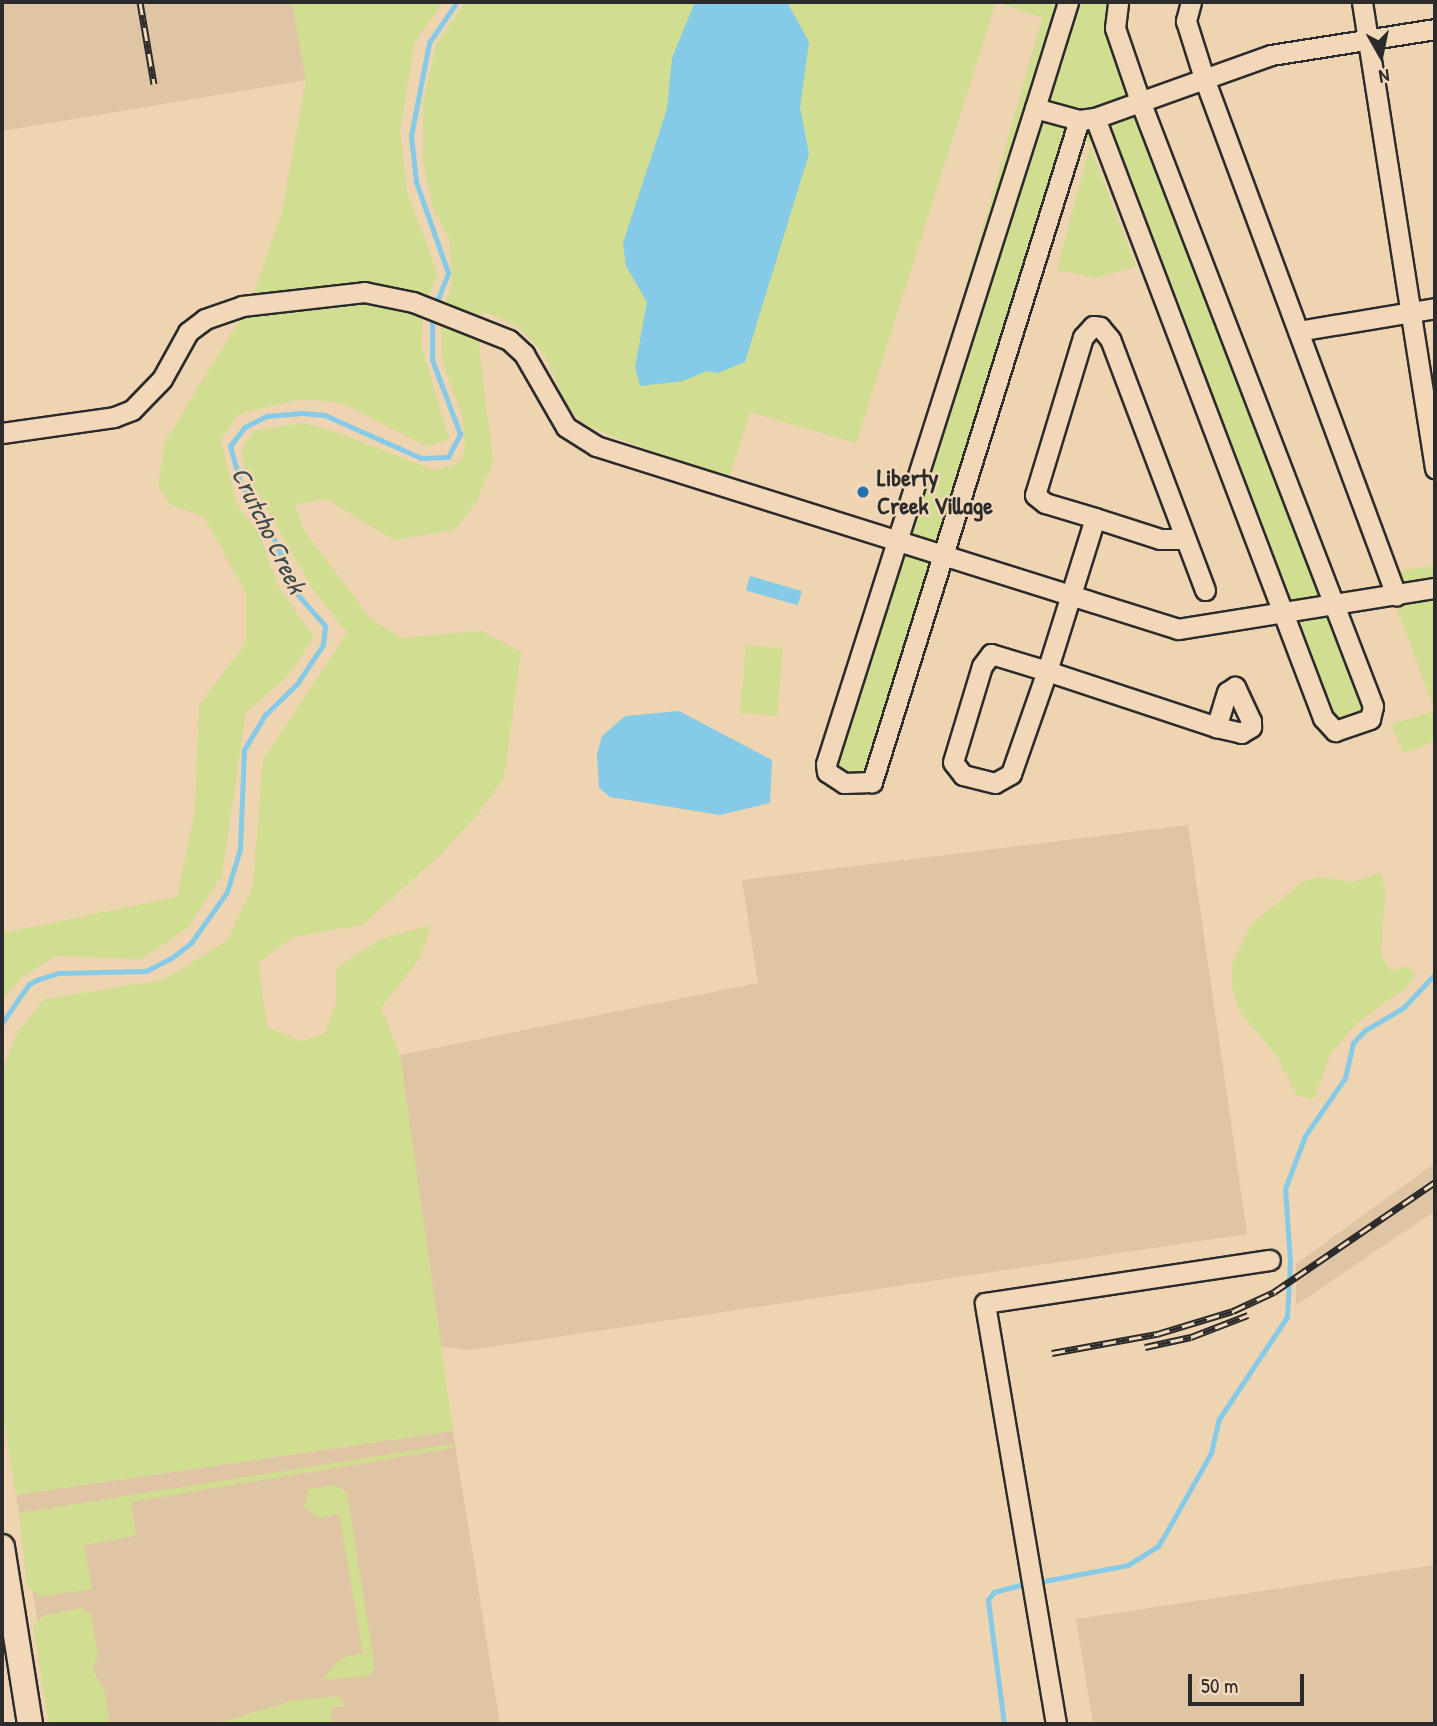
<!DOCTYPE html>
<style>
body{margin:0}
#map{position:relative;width:1437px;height:1726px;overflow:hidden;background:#efd4b2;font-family:"Patrick Hand",sans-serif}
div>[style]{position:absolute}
.built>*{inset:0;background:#dfc5a3}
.green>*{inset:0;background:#d1dd90;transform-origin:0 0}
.water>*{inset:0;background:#85cae6;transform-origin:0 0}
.stream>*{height:4.5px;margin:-2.25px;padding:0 2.25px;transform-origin:2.25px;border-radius:2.25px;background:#85cae6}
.roads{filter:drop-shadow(2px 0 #2b2b2b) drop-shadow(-2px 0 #2b2b2b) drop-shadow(0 2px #2b2b2b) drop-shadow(0 -2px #2b2b2b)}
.minor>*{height:19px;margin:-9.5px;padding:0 9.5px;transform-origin:9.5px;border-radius:9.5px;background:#f2d8b9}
.major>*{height:24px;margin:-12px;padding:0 12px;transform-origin:12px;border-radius:12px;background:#f2d8b9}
.rail>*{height:7px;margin-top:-3.5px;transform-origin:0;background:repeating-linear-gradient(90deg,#f2d8b9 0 13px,#2b2b2b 0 26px);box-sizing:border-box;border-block:2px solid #2b2b2b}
.dots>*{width:19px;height:19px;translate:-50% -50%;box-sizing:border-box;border:4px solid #f2d8b9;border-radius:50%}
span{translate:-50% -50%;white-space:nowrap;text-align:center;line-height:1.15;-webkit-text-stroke:5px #f2d8b9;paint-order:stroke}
.poi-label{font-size:24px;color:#2b2b2b;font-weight:700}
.left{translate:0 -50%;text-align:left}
.water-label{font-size:26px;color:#3d4b50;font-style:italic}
.frame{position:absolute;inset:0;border:4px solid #2b2b2b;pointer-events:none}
.north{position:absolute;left:1346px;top:21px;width:70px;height:70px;-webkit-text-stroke:5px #f2d8b9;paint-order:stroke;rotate:171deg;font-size:19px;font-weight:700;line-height:28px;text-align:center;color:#2b2b2b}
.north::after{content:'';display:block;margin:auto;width:24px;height:32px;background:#2b2b2b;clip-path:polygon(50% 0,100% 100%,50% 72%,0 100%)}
.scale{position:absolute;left:1188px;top:1674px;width:116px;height:32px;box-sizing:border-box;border:4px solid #2b2b2b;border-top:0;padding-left:9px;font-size:21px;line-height:24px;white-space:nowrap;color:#2b2b2b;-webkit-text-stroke:5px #f2d8b9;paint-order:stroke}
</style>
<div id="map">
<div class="built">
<div style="clip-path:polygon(2px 2px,292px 2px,306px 80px,2px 131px)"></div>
<div style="clip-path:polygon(1188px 825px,1247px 1234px,469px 1350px,441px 1347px,400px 1055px,758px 983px,742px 880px)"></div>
<div style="clip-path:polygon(1435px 1163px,1435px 1211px,1296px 1305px,1296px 1264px)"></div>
<div style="clip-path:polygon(453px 1431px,500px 1724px,55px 1724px,16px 1495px)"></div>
<div style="clip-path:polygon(1435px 1565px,1435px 1724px,1093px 1724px,1076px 1619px)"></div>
</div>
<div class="green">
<div style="clip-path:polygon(292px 2px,443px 2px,414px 44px,400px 131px,407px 192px,438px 274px,423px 308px,421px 344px,449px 440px,426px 446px,342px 403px,301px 399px,238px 414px,221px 439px,236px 503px,260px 535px,278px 586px,314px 637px,287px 677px,246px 712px,222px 875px,188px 928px,142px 959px,56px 956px,22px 977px,2px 1000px,2px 933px,177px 897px,195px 811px,199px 705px,246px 643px,246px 593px,204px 517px,169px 504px,158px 486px,165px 441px,250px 304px,282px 212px,306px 80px)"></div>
<div style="clip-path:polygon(465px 2px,1114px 2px,1108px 18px,1364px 712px,1333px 726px,1107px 140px,1067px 144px,869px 779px,830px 769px,1042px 18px,996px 2px,856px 443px,750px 412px,729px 478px,608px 435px,581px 422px,564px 401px,545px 355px,516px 325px,482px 311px,479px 349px,493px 461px,476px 503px,454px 530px,394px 540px,326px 499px,295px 504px,303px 529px,371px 619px,400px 638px,482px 631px,521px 652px,504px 778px,478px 814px,438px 857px,362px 925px,293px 937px,258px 963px,267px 1027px,301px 1041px,324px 1034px,336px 1004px,336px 968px,381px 939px,431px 925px,420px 958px,381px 1008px,400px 1055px,453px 1431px,16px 1495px,2px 1410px,2px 1074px,15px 1036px,44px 999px,163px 980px,227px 941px,253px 886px,263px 760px,347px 633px,312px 588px,245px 471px,242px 450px,253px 431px,302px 423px,331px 430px,434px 470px,457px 464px,465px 451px,462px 416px,443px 364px,440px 317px,452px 286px,450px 240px,433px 208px,423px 161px,423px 102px,436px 45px)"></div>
<div style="clip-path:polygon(1090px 146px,1136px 266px,1097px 278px,1057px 270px)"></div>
<div style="clip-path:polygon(1435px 566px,1435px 741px,1404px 753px,1391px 724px,1435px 711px,1382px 568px,1398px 571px)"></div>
<div style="left:746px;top:645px;width:37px;height:68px;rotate:5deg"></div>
<div style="clip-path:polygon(1380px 873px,1385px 890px,1381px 954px,1390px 970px,1409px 967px,1415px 974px,1407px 987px,1358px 1022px,1330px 1054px,1314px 1099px,1297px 1096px,1277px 1056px,1242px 1014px,1233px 994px,1232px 964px,1252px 924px,1302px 882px,1320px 877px,1352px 882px)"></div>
<div style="clip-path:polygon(453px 1444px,454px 1448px,131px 1502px,136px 1536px,84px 1545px,92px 1589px,40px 1597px,27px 1586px,19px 1513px)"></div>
<div style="clip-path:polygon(336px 1485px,347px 1492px,375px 1669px,368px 1676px,322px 1680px,341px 1658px,363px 1653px,339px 1514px,317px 1518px,304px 1507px,308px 1489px)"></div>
<div style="clip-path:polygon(82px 1608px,91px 1614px,98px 1657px,92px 1670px,104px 1688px,109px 1720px,106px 1724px,49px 1724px,33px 1626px,44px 1615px)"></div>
<div style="clip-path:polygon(339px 1696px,345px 1706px,330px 1708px,332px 1723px,215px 1724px,291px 1701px)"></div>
</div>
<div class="water">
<div style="clip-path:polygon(695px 2px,787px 2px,809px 42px,800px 107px,809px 154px,745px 362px,718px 373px,707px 371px,683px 381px,640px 386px,635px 367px,647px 302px,626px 266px,623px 243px,667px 109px,672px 58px)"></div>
<div style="left:750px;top:576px;width:54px;height:15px;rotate:16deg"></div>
<div style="clip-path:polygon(679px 711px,772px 760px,770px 803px,720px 815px,610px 797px,599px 788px,597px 754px,602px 736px,625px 716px)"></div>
</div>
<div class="stream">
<div style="left:435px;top:306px;width:35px;rotate:-68deg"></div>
<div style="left:448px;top:273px;width:96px;rotate:-109.4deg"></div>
<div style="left:416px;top:182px;width:46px;rotate:-96.2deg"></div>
<div style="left:411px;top:136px;width:95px;rotate:-79deg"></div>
<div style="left:429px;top:43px;width:50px;rotate:-55.7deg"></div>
<div style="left:2px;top:1023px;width:47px;rotate:-55.3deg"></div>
<div style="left:29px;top:984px;width:9px;rotate:-27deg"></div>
<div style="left:37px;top:980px;width:23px;rotate:-18deg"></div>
<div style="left:59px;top:973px;width:87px;rotate:-1.3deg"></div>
<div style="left:146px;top:971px;width:27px;rotate:-27deg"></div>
<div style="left:170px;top:959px;width:26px;rotate:-37deg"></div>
<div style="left:191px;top:943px;width:62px;rotate:-54.8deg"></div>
<div style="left:227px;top:892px;width:45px;rotate:-73.2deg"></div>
<div style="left:240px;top:849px;width:99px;rotate:-87.7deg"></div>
<div style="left:244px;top:750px;width:41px;rotate:-59deg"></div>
<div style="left:265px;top:715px;width:45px;rotate:-44.1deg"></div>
<div style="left:297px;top:684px;width:47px;rotate:-56.3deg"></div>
<div style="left:323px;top:645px;width:19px;rotate:-84deg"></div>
<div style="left:325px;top:626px;width:41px;rotate:-131.1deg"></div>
<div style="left:298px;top:595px;width:90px;rotate:-113.4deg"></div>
<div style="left:262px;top:512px;width:33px;rotate:-129deg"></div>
<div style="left:241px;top:486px;width:41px;rotate:-105.4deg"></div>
<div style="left:230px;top:446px;width:24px;rotate:-52deg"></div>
<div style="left:245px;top:427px;width:25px;rotate:-27deg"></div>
<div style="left:267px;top:416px;width:35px;rotate:-5deg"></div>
<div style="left:302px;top:413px;width:23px;rotate:5deg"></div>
<div style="left:325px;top:415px;width:105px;rotate:24.1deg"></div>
<div style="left:421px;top:458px;width:27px;rotate:-2deg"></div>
<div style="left:448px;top:457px;width:26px;rotate:-62deg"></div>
<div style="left:460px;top:434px;width:79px;rotate:-110.7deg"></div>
<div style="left:432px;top:360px;width:46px;rotate:-90deg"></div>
<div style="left:1039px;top:1582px;width:91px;rotate:-10.8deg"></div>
<div style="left:1128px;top:1565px;width:36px;rotate:-32deg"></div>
<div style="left:1158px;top:1546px;width:15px;rotate:-58deg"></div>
<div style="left:1166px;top:1533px;width:92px;rotate:-60.6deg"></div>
<div style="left:1211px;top:1453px;width:35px;rotate:-77deg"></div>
<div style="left:1219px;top:1419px;width:123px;rotate:-56.3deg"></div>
<div style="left:1287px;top:1317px;width:56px;rotate:-86.9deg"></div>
<div style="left:1290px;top:1261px;width:72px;rotate:-94deg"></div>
<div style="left:1285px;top:1189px;width:57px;rotate:-69.3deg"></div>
<div style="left:1305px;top:1136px;width:70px;rotate:-55.4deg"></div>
<div style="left:1345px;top:1078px;width:36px;rotate:-77deg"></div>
<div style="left:1353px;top:1043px;width:16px;rotate:-47deg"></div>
<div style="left:1364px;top:1031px;width:45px;rotate:-30.5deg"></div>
<div style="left:1403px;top:1008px;width:47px;rotate:-46.7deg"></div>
<div style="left:1004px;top:1724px;width:125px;rotate:-97.4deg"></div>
<div style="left:988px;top:1600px;width:10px;rotate:-53deg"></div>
<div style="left:994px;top:1592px;width:34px;rotate:-15deg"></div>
</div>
<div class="roads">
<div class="minor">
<div style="left:1191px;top:2px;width:20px;rotate:105deg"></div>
<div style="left:1186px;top:21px;width:60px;rotate:72.5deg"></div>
<div style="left:1204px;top:78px;width:552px;rotate:69.63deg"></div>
<div style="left:1362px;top:2px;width:472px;rotate:81.1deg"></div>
<div style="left:1035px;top:108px;width:111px;rotate:-72.7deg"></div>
<div style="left:1095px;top:118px;width:642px;rotate:69.19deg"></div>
<div style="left:1323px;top:718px;width:18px;rotate:47deg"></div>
<div style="left:1335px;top:731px;width:37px;rotate:-19deg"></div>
<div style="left:1370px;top:719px;width:13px;rotate:-77deg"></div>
<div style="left:1373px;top:706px;width:648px;rotate:-111.06deg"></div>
<div style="left:1140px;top:101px;width:77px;rotate:-108.9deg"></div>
<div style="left:1115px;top:28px;width:26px;rotate:-83deg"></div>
<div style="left:1079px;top:120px;width:694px;rotate:107.36deg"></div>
<div style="left:872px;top:782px;width:28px;rotate:178deg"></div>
<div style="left:844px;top:783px;width:20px;rotate:-147deg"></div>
<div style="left:827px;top:772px;width:8px;rotate:-97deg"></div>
<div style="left:826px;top:764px;width:688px;rotate:-72.33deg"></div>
<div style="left:1035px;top:108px;width:46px;rotate:15.3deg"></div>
<div style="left:1079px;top:120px;width:16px;rotate:-7deg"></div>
<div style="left:1095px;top:118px;width:187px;rotate:-19.7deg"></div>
<div style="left:1271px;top:55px;width:166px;rotate:-9deg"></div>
<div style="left:1298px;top:331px;width:139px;rotate:-9.5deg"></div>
<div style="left:2px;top:433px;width:113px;rotate:-8.1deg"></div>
<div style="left:114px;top:417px;width:19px;rotate:-21deg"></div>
<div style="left:132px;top:410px;width:43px;rotate:-45.9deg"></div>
<div style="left:162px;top:379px;width:54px;rotate:-61deg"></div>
<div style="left:188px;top:332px;width:21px;rotate:-37deg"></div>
<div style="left:205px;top:319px;width:39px;rotate:-19deg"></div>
<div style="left:242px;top:306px;width:123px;rotate:-6.5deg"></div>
<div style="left:364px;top:292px;width:50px;rotate:11.5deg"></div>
<div style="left:413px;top:302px;width:103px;rotate:21.6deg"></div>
<div style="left:509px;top:340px;width:21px;rotate:43deg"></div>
<div style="left:524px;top:354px;width:84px;rotate:60.1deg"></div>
<div style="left:566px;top:427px;width:36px;rotate:32deg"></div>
<div style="left:596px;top:446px;width:610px;rotate:17.45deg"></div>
<div style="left:1178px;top:629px;width:260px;rotate:-9.1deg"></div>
<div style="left:1095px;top:518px;width:68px;rotate:17.9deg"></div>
<div style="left:1160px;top:539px;width:25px"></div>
<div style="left:1205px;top:590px;width:268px;rotate:-110.7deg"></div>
<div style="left:1110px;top:339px;width:16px;rotate:-130deg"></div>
<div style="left:1100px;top:327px;width:7px;rotate:-172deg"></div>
<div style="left:1093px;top:326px;width:15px;rotate:132deg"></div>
<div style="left:1083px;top:337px;width:165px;rotate:106.9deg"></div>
<div style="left:1035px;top:495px;width:13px;rotate:39deg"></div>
<div style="left:1045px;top:503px;width:52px;rotate:16.7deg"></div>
<div style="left:1095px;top:518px;width:160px;rotate:107.4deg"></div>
<div style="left:1047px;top:671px;width:178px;rotate:18.3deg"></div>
<div style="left:1216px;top:727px;width:26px;rotate:13deg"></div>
<div style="left:1241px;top:733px;width:12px;rotate:-31deg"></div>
<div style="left:1251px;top:727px;width:6px;rotate:-90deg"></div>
<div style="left:1251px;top:721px;width:38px;rotate:-115deg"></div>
<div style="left:1235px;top:687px;width:9px;rotate:148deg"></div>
<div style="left:1227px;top:692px;width:37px;rotate:107deg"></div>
<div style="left:991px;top:654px;width:59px;rotate:16.9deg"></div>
<div style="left:1047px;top:671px;width:109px;rotate:109.3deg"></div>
<div style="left:1011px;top:774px;width:18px;rotate:151deg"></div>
<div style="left:995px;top:783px;width:33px;rotate:-166deg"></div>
<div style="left:963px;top:775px;width:16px;rotate:-128deg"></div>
<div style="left:953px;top:762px;width:100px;rotate:-73.2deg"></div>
<div style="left:982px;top:666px;width:15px;rotate:-53deg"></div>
<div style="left:1056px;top:1724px;width:427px;rotate:-99.6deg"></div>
<div style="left:985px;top:1303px;width:288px;rotate:-8.6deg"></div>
</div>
<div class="major">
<div style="left:2px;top:1547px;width:179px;rotate:81deg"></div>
</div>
</div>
<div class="rail">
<div style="left:140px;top:2px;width:83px;rotate:80.3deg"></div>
<div style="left:1145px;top:1347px;width:47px;rotate:-12.3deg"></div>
<div style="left:1191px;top:1337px;width:61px;rotate:-21.1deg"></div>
<div style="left:1052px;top:1353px;width:107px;rotate:-10.3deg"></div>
<div style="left:1157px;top:1334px;width:79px;rotate:-16.8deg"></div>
<div style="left:1233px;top:1311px;width:45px;rotate:-24.9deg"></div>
<div style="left:1274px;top:1292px;width:195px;rotate:-34.3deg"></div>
</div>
<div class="dots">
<div style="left:863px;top:492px;background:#1f6fb2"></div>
</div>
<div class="poi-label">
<span class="left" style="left:877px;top:492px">Liberty<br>Creek Village</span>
</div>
<div class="water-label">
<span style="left:269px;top:530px;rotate:64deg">Crutcho Creek</span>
</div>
<div class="frame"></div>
<div class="north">N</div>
<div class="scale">50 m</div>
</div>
